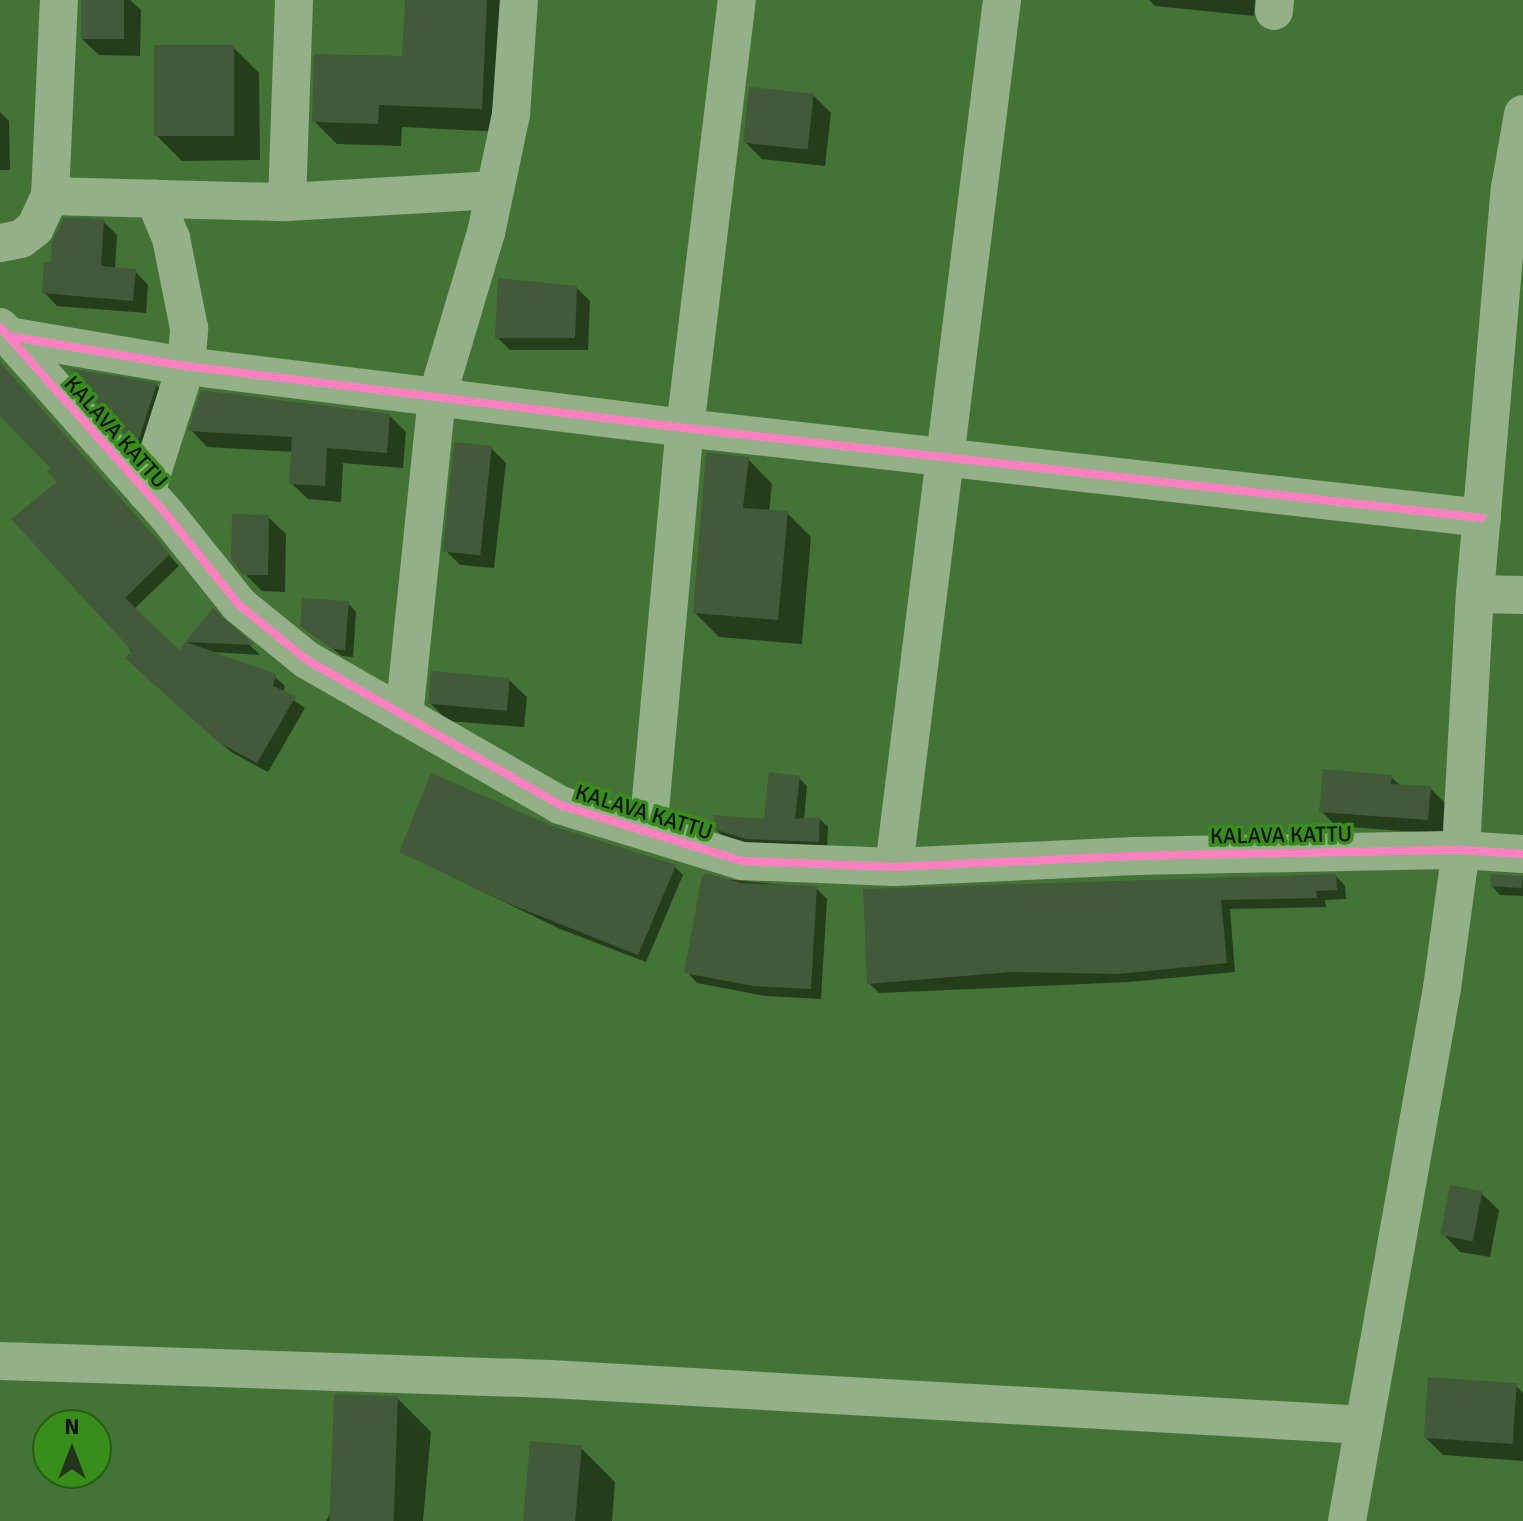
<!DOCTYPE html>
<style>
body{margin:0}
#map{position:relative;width:1523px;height:1521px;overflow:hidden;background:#447435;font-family:Signika,sans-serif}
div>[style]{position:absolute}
.shadow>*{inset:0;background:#0007}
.building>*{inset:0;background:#425a39;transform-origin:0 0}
.minor>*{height:38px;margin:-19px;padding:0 19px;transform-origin:19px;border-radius:19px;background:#94b089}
.cycleway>*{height:8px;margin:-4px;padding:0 4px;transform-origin:4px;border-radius:4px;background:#ff80c0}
span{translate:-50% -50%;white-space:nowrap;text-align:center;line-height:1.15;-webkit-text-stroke:7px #378e1b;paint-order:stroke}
.street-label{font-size:22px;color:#111}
.north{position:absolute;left:32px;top:1409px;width:80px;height:80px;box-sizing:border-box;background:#378e1b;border:2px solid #285c17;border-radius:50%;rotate:0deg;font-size:22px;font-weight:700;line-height:32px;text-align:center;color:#111}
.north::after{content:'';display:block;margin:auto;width:28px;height:36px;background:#23341e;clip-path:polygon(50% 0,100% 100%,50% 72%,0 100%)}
</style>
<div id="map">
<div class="shadow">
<div style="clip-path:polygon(81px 0,130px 0,141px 10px,140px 56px,99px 55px,81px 38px)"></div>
<div style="clip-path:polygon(407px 0,509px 0,505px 132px,402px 127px,401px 146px,337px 144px,314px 121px,404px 58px)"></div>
<div style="clip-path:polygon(1149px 0,1255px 0,1254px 16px,1155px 6px)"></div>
<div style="clip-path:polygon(233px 47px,259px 73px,260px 160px,182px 161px,156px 135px)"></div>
<div style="clip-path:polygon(814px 96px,831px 113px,825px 166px,762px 159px,745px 142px)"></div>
<div style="clip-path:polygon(0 112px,9px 121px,10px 170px,0 170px)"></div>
<div style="clip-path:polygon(103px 221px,117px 235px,115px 270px,135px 271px,148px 285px,146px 313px,57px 306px,44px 292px,53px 264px)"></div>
<div style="clip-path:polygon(576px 287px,590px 301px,588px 350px,510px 350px,497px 337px)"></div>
<div style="clip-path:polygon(0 364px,179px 566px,134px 609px,179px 653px,214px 611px,260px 655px,212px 652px,274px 676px,285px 686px,283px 693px,305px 708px,268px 772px,231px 752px,138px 669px,53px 468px,0 408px)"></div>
<div style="clip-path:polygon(75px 372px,156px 385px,170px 399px,143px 450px)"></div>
<div style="clip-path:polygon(389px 415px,406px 432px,403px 468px,343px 463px,341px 502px,308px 499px,291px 483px,293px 452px,207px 447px,191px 430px)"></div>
<div style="clip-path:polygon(491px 448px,506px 463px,494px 568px,460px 565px,445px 550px)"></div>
<div style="clip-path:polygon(748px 459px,772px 484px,769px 512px,787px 513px,811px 537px,802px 644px,719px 637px,695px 613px)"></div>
<div style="clip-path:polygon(268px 517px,286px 534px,285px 592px,262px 591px,244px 573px)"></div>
<div style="clip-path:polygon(348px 603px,356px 612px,353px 657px,342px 656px,302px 625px)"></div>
<div style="clip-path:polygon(509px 680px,527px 697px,524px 727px,448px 721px,431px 704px)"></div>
<div style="clip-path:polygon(1391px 777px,1401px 786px,1430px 788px,1445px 803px,1443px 834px,1336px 826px,1321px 811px)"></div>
<div style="clip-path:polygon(799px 778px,807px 786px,804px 820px,820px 819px,828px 827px,827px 849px,755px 847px,723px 837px,715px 828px,765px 821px)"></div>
<div style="clip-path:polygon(553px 828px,675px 867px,683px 875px,646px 962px,560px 929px,401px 852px)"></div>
<div style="clip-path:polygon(1336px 876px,1345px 886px,1346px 899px,1325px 900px,1326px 907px,1230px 909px,1235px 972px,1129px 982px,879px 993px,869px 983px,866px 891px)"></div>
<div style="clip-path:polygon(1493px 876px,1523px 876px,1523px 896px,1500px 895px,1492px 886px)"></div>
<div style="clip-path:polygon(703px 877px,816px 888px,827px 899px,821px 999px,765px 996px,697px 983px,687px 972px)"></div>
<div style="clip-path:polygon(1481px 1193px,1499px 1210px,1490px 1257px,1460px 1252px,1443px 1234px)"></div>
<div style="clip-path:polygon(1516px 1386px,1523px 1393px,1523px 1461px,1443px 1455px,1426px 1438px)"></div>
<div style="clip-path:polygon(397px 1398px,431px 1432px,423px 1521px,326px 1521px)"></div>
<div style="clip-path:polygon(581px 1448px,615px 1482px,612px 1521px,526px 1521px)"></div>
</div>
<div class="building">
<div style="left:81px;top:0;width:43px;height:39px"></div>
<div style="clip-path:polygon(405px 0,487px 0,482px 109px,379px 105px,378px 124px,312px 122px,314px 54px,402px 56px)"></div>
<div style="left:154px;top:45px;width:80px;height:91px"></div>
<div style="left:749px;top:87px;width:65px;height:56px;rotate:6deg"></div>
<div style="clip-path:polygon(64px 218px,104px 219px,101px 266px,136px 269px,133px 301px,42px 293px,44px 262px,51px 262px,52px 241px)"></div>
<div style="clip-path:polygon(498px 278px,577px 286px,575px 338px,495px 338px)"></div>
<div style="clip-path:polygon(0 362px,170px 554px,125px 598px,179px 650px,213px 608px,254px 645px,186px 642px,276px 674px,273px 686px,296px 696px,257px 763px,218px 742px,125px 658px,132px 651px,11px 519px,57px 482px,47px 471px,50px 468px,0 416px)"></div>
<div style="clip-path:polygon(73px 369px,157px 383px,139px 439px,127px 437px,72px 375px)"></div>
<div style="clip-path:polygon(201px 390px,390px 414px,387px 453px,327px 448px,325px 486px,289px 484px,292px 437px,188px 431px)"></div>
<div style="left:454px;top:442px;width:38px;height:110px;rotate:6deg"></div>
<div style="clip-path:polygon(706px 452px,749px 457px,743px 508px,788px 511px,778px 620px,693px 613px)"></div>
<div style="clip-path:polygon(232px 514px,269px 515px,268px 575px,243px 575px,231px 559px)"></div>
<div style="clip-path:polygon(302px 598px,349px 601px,345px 650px,332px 649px,300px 626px)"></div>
<div style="left:431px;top:671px;width:79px;height:33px;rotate:5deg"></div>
<div style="clip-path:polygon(1323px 769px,1392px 775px,1391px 784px,1431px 786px,1428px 820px,1319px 812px)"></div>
<div style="clip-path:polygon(769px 772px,800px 776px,795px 819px,820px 817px,819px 842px,746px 839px,713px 829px,714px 815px,764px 819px)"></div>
<div style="clip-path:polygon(431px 773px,553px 826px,676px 865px,638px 955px,505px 902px,399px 852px)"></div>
<div style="clip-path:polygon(710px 874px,741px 883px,817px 886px,811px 989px,753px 986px,684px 973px,702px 875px)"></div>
<div style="clip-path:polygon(1336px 874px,1337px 890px,1316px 891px,1317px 898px,1221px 900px,1227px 963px,1118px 974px,1011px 972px,867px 984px,863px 889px)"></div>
<div style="left:1491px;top:874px;width:32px;height:12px;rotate:4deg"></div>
<div style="left:1450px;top:1185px;width:33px;height:51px;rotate:11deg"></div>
<div style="left:1428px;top:1377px;width:89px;height:61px;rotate:4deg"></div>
<div style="left:334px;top:1394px;width:64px;height:127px;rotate:2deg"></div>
<div style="left:530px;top:1441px;width:52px;height:80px;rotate:5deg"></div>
</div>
<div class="minor">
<div style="left:1274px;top:11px;width:11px;rotate:-85deg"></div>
<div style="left:50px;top:196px;width:237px;rotate:1.5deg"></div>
<div style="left:287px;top:202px;width:208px;rotate:-3.3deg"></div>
<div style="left:287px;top:202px;width:202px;rotate:-88deg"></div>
<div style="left:0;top:243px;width:21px;rotate:-11deg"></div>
<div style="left:21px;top:239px;width:18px;rotate:-38deg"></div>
<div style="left:35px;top:228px;width:35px;rotate:-65deg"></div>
<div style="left:50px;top:196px;width:196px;rotate:-87.4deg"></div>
<div style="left:0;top:327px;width:251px;rotate:48.4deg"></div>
<div style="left:167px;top:515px;width:115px;rotate:51.3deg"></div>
<div style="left:239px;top:605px;width:87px;rotate:39deg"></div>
<div style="left:307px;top:660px;width:292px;rotate:29.8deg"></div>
<div style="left:560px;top:805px;width:190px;rotate:17.1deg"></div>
<div style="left:742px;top:861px;width:152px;rotate:2.3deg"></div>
<div style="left:894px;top:867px;width:241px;rotate:-2.6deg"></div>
<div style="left:1135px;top:856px;width:326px;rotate:-1.1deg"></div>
<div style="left:1461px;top:850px;width:62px;rotate:3.7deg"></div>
<div style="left:8px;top:336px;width:181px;rotate:9.6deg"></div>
<div style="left:186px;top:366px;width:503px;rotate:7.08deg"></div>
<div style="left:685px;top:428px;width:802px;rotate:6.44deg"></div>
<div style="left:146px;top:492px;width:132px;rotate:-72.4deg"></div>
<div style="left:186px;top:366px;width:38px;rotate:-85deg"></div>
<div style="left:189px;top:328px;width:92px;rotate:-101.3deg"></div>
<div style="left:171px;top:238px;width:43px;rotate:-113deg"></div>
<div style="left:1475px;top:594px;width:48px;rotate:1.2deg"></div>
<div style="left:404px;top:716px;width:321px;rotate:-84.1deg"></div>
<div style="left:437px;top:397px;width:171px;rotate:-73.4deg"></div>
<div style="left:486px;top:233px;width:122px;rotate:-78.1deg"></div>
<div style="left:511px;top:114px;width:114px;rotate:-86deg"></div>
<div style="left:648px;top:832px;width:406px;rotate:-84.8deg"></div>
<div style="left:685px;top:428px;width:431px;rotate:-83.1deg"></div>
<div style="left:894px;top:867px;width:874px;rotate:-82.9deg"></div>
<div style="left:0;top:1361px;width:550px;rotate:1.87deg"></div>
<div style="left:550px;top:1379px;width:815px;rotate:3.23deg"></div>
<div style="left:1347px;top:1521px;width:541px;rotate:-79.89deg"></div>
<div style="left:1442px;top:988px;width:139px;rotate:-82.2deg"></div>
<div style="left:1461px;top:850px;width:256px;rotate:-86.9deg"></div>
<div style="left:1475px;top:594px;width:408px;rotate:-85.1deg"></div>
<div style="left:1510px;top:188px;width:75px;rotate:-80deg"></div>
</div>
<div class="cycleway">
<div style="left:0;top:327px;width:251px;rotate:48.4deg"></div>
<div style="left:167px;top:515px;width:115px;rotate:51.3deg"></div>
<div style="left:239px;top:605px;width:87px;rotate:39deg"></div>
<div style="left:307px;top:660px;width:292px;rotate:29.8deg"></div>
<div style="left:560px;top:805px;width:190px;rotate:17.1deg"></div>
<div style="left:742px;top:861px;width:152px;rotate:2.3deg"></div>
<div style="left:894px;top:867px;width:241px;rotate:-2.6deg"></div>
<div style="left:1135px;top:856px;width:326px;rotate:-1.1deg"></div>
<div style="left:1461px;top:850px;width:62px;rotate:3.7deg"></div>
<div style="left:8px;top:336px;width:181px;rotate:9.6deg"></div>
<div style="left:186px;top:366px;width:503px;rotate:7.08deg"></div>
<div style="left:685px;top:428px;width:802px;rotate:6.44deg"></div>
</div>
<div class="street-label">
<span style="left:116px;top:432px;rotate:48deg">KALAVA KATTU</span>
<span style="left:644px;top:812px;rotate:17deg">KALAVA KATTU</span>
<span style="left:1281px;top:835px;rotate:-1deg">KALAVA KATTU</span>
</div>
<div class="north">N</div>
</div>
